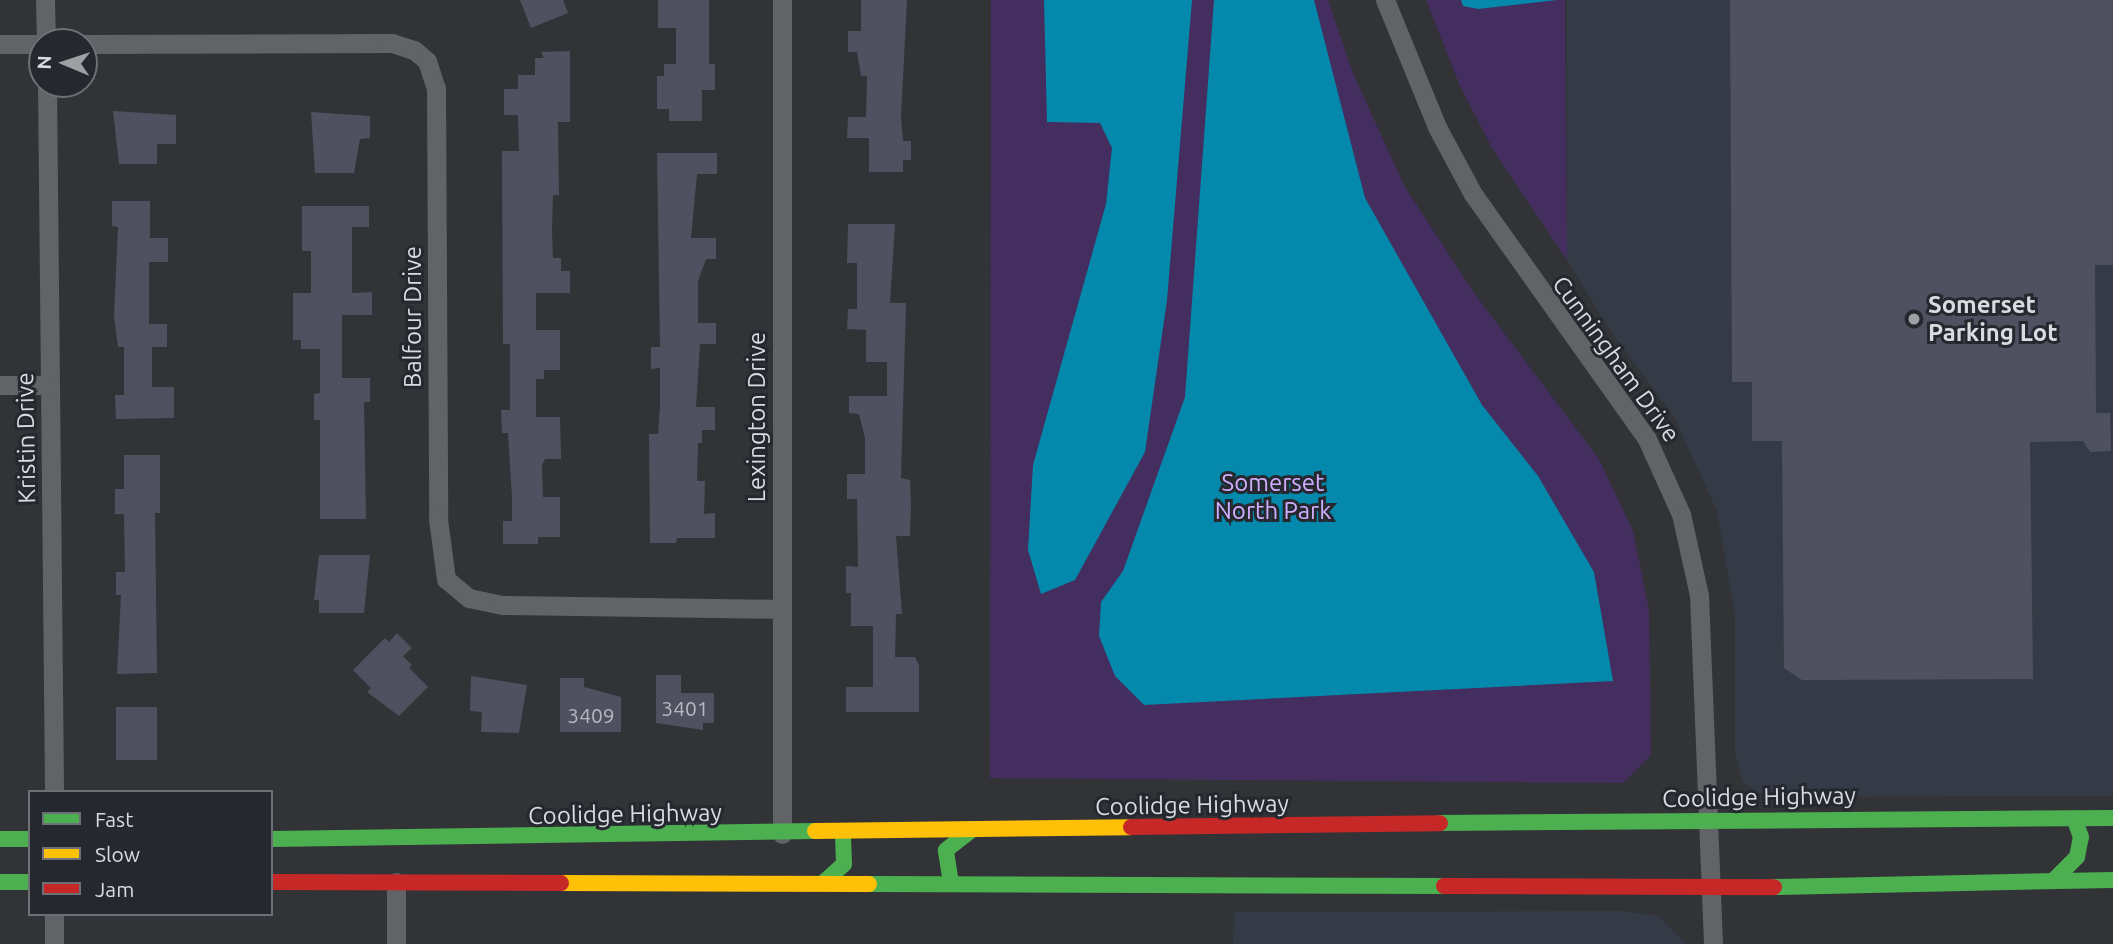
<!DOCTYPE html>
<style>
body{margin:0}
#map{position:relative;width:2113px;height:944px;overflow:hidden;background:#313336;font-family:Ubuntu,sans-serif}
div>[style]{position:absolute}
.built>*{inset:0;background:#353b46}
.green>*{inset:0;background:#442e60}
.water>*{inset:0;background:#0489ac}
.building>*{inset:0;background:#505160;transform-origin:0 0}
.street>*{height:19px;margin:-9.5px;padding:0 9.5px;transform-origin:9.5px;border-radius:9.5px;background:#616366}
.fast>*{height:16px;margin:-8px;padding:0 8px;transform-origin:8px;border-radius:8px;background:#4caf50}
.slow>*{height:16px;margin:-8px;padding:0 8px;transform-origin:8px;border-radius:8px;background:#ffc107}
.jam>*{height:16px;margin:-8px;padding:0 8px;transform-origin:8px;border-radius:8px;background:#c62828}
.dots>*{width:19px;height:19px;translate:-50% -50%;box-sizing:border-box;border:4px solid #25282f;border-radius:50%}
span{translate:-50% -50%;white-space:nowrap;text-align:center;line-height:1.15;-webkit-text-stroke:6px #25282f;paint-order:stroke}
.number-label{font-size:21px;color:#b7b8c0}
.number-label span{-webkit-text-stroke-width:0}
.poi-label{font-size:24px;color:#d9dbe0;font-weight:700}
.left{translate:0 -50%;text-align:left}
.street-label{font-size:24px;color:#d9dbe0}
.park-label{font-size:24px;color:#cfaefe}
.legend{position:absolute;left:28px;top:790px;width:245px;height:126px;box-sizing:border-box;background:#25282f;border:2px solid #6d7076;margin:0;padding:9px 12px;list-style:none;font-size:21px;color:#d9dbe0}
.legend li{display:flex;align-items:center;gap:14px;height:35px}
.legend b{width:35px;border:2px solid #6d7076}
.north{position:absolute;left:28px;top:28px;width:70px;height:70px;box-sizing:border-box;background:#25282f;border:2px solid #6d7076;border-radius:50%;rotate:272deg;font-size:19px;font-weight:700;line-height:28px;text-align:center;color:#d9dbe0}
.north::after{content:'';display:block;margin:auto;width:24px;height:32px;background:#9ea0a4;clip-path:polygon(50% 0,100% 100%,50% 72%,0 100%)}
</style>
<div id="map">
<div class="built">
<div style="clip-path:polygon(1567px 0,2113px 0,2113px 796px,1783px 797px,1760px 794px,1743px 782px,1735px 752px,1735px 615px,1717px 511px,1673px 415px,1613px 335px,1567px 260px)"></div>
<div style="clip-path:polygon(1623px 911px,1658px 916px,1686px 944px,1233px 944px,1234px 912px)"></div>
</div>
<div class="green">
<div style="clip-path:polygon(991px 0,1328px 0,1354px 76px,1405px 187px,1474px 293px,1599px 459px,1633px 531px,1649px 610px,1651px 755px,1623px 783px,990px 778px)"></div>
<div style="clip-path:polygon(1426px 0,1565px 0,1567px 260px,1492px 148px,1460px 86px)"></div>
</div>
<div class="water">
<div style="clip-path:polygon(1044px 0,1192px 0,1167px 300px,1145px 452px,1075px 580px,1041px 594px,1028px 550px,1033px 465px,1106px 204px,1112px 148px,1100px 123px,1047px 122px)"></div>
<div style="clip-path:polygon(1214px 0,1314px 0,1365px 198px,1482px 405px,1538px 476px,1594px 572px,1613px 681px,1144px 705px,1115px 676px,1099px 636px,1101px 602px,1123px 571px,1185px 397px)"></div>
<div style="clip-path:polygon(1461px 0,1557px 0,1478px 9px,1463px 6px)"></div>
</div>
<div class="building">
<div style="clip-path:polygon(520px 0,563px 0,568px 13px,531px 28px)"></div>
<div style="clip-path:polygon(658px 0,709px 0,709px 64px,715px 64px,715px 90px,702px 90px,702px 121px,669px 121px,669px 109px,657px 109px,657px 76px,664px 76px,664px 64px,676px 64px,676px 28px,658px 28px)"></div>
<div style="clip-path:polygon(861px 0,907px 0,901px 117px,903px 141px,911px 141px,911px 160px,903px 160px,903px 172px,869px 172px,869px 138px,847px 138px,848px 117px,866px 117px,867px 76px,861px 76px,857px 52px,848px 52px,848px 31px,861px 31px)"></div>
<div style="clip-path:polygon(1730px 0,2113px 0,2113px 265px,2095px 265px,2096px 413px,2110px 413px,2111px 451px,2090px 452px,2083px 441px,2030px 442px,2033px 679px,1802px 680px,1784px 668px,1782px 441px,1752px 441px,1752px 382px,1732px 382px)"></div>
<div style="clip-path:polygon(570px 51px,570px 122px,558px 122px,559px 195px,553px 195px,552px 232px,553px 258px,561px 258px,561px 271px,570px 271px,570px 293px,536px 293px,536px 330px,560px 330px,560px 370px,544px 370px,544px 379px,536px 379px,536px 417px,560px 417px,561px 459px,545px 459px,542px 465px,543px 497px,560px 497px,560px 537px,538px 537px,538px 544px,503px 544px,503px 521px,512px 521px,512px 497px,508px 433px,502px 433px,501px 410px,510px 410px,510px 344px,503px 344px,502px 151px,519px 151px,518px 115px,504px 115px,504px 89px,518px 89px,518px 75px,535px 75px,535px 58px,544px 58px,541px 52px)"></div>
<div style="clip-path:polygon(113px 111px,176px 115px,176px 144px,157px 144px,157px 164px,119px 164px)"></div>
<div style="clip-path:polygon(311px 112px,370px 116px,370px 138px,360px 139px,354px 173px,315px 173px)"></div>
<div style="clip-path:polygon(657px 153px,717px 153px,717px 174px,697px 174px,691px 238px,716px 238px,716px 259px,706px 259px,698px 281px,698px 323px,716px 323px,716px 344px,700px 344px,696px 407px,715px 407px,715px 430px,702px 430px,702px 443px,698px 443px,697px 481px,705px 481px,704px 514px,715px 513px,715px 538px,677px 538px,676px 543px,650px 543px,649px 434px,658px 434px,660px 407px,660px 368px,651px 369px,651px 347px,660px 347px)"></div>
<div style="clip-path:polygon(112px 201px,150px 201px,150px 238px,168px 238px,168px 262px,149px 262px,149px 324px,167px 324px,167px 347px,152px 347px,152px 387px,174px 387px,174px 418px,116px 419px,115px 395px,124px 395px,124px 347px,118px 347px,114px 316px,118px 227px,112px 226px)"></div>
<div style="clip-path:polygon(302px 206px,369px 206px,369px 227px,352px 227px,352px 293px,372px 292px,372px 315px,342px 315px,342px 378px,370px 378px,370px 402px,364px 402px,366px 519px,320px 519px,320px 420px,314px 420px,314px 394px,320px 393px,320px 349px,301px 349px,301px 340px,293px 340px,293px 293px,311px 293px,311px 251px,302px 251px)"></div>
<div style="clip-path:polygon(848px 224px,895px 224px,890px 303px,906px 303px,901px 478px,910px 480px,911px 505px,910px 536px,896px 536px,902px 614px,896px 614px,895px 657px,915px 657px,919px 665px,919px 712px,846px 712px,846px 687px,873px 687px,873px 626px,851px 626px,851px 593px,846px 593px,846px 566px,858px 567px,857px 499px,847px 499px,847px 474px,865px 474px,865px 438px,859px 414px,849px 413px,849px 396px,887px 396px,887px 362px,866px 362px,866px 330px,847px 329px,848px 309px,857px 309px,857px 263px,847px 263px)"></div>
<div style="clip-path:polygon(124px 455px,160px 455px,160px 513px,155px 513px,157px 673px,117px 674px,121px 595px,116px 595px,116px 572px,125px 572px,124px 514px,115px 514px,115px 489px,124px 489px)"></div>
<div style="clip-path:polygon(319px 555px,370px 555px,364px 613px,319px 613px,319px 600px,314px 600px)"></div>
<div style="clip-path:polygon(397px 633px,412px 648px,403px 656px,412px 665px,409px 668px,428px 687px,399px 716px,367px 692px,371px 688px,353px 670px,385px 638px,389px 642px)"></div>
<div style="clip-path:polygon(656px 675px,681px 675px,681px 693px,714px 693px,714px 723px,703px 723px,703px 730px,656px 723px)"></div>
<div style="clip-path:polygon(471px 676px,527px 685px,519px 733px,481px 732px,482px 712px,470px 711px)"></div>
<div style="clip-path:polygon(560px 678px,584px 678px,584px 687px,621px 697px,621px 732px,560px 732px)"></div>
<div style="left:116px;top:707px;width:41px;height:53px"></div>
</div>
<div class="street">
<div style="left:45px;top:0;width:42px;rotate:88.6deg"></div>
<div style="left:1385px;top:0;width:137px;rotate:67.7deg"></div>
<div style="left:1437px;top:127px;width:76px;rotate:61.8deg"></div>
<div style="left:1473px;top:194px;width:298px;rotate:54.6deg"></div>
<div style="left:1646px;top:437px;width:85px;rotate:65.6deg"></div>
<div style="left:1681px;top:514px;width:83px;rotate:77.5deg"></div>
<div style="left:1699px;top:595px;width:349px;rotate:87.7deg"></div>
<div style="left:0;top:44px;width:42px"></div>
<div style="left:84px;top:44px;width:308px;rotate:-0.2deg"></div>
<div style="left:392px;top:43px;width:23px;rotate:18deg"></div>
<div style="left:414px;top:50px;width:17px;rotate:40deg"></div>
<div style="left:427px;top:61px;width:28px;rotate:72deg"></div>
<div style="left:436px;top:88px;width:431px;rotate:89.7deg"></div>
<div style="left:438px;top:519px;width:61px;rotate:82.4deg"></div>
<div style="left:446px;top:579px;width:30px;rotate:40deg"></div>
<div style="left:469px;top:598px;width:35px;rotate:12deg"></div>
<div style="left:503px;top:605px;width:278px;rotate:0.8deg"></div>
<div style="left:47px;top:84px;width:708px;rotate:89.43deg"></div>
<div style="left:0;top:385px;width:50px"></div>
<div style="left:782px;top:834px;width:834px;rotate:-90deg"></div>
<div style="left:396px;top:882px;width:62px;rotate:90deg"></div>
<div style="left:54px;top:944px;width:30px;rotate:-90deg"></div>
</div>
<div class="fast">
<div style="left:1440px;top:823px;width:673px;rotate:-0.43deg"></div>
<div style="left:0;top:839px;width:30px"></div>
<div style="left:271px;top:839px;width:544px;rotate:-0.84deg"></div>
<div style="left:2053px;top:881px;width:34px;rotate:-45deg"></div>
<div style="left:2077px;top:857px;width:20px;rotate:-79deg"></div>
<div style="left:2081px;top:837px;width:20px;rotate:-110deg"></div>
<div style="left:0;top:882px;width:30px"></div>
<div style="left:823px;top:883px;width:28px;rotate:-42deg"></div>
<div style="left:844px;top:864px;width:30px;rotate:-92deg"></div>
<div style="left:951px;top:883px;width:33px;rotate:-99deg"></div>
<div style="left:946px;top:850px;width:31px;rotate:-38deg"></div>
<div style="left:869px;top:884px;width:575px;rotate:0.2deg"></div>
<div style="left:1774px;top:887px;width:339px;rotate:-1.2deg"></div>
</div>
<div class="slow">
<div style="left:815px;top:831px;width:316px;rotate:-0.7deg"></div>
<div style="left:561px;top:883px;width:308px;rotate:0.2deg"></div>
</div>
<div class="jam">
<div style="left:1131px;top:827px;width:309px;rotate:-0.7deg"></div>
<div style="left:271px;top:882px;width:290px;rotate:0.2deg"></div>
<div style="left:1444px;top:886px;width:330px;rotate:0.2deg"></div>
</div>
<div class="dots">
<div style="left:1914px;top:319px;background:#9ea0a4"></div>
</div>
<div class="number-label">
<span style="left:685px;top:708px">3401</span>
<span style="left:591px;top:715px">3409</span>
</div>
<div class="poi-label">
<span class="left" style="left:1928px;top:319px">Somerset<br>Parking Lot</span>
</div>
<div class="street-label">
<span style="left:413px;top:317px;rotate:-90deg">Balfour Drive</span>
<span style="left:1616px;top:359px;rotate:54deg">Cunningham Drive</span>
<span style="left:757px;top:417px;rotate:-90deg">Lexington Drive</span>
<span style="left:26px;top:438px;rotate:-91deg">Kristin Drive</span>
<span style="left:1759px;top:797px;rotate:-1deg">Coolidge Highway</span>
<span style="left:1192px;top:805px;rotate:-1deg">Coolidge Highway</span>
<span style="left:625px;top:814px;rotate:-1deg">Coolidge Highway</span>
</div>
<div class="park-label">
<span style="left:1273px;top:497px">Somerset<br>North Park</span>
</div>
<ul class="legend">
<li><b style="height:9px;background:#4caf50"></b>Fast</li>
<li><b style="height:9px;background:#ffc107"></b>Slow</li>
<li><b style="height:9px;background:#c62828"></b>Jam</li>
</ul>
<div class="north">N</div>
</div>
